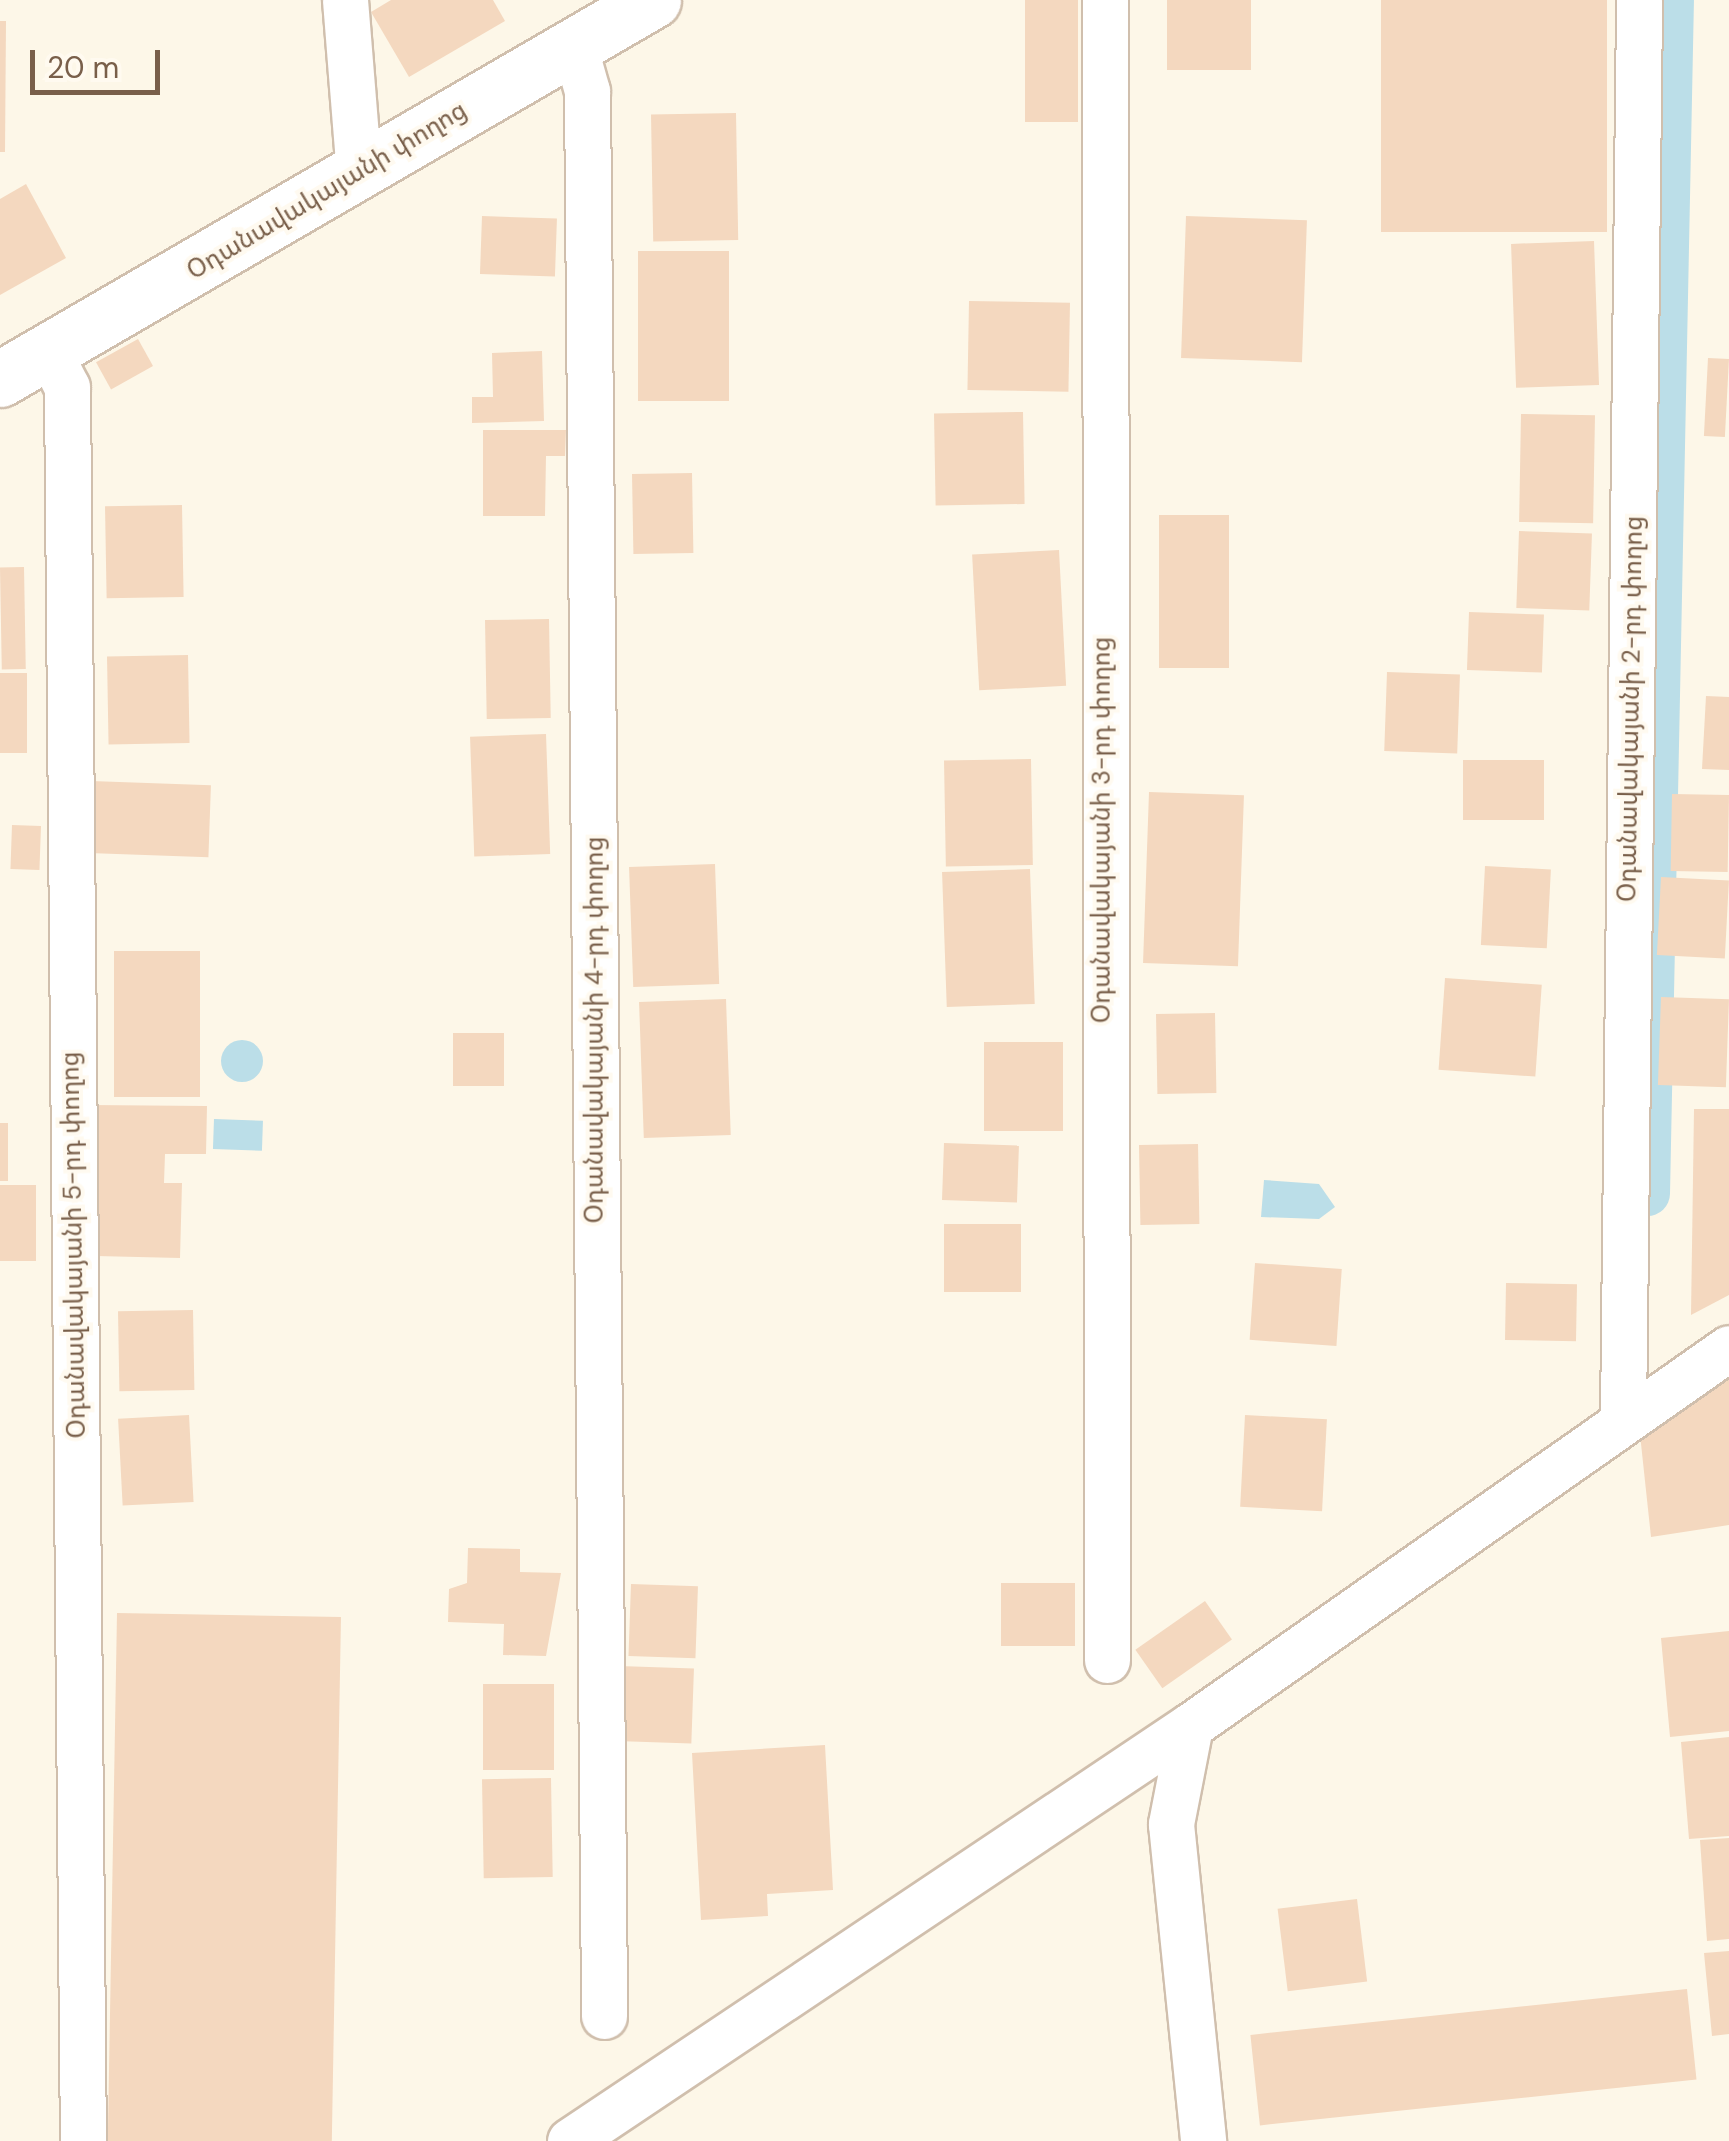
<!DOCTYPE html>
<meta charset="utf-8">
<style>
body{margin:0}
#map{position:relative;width:1729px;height:2141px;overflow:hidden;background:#fdf7e8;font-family:"DM Sans","Noto Sans Armenian",sans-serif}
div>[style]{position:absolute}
.water>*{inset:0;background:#bbdee8;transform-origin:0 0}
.round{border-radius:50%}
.canal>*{height:45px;margin:-22.5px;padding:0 22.5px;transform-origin:22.5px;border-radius:22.5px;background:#bbdee8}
.building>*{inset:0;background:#f4d8bf;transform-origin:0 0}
.roads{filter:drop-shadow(2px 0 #d0bfad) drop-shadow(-2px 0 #d0bfad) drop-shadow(0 2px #d0bfad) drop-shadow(0 -2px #d0bfad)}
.minor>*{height:45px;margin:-22.5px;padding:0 22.5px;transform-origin:22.5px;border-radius:22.5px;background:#fff}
.tertiary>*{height:55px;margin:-27.5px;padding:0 27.5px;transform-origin:27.5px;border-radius:27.5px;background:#fff}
span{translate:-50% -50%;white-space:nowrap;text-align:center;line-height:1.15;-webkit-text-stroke:8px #fffaf0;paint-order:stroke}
.street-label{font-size:25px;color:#795f4a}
.scale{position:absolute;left:30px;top:50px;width:130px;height:45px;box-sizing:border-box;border:5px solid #795f4a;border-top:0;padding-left:12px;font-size:30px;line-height:35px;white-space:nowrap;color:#795f4a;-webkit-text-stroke:8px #fffaf0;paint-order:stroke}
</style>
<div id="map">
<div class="water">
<div class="round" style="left:221px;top:1040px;width:42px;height:42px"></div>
<div style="left:214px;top:1119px;width:49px;height:30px;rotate:2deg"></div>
<div style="clip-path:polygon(1264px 1180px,1319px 1184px,1335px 1207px,1319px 1219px,1261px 1217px)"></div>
</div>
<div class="canal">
<div style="left:1647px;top:1193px;width:1193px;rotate:-88.85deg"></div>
</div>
<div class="building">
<div style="clip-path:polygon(391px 0,493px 0,505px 21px,409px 77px,371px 12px)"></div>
<div style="left:1025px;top:0;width:53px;height:122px"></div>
<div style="left:1167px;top:0;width:84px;height:70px"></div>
<div style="left:1381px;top:0;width:226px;height:232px"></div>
<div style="clip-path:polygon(0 21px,6px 21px,5px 152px,0 152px)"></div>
<div style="left:736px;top:113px;width:127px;height:85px;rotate:89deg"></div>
<div style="clip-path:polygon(26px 184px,66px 258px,0 295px,0 199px)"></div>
<div style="left:482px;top:216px;width:75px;height:58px;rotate:2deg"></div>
<div style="left:1186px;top:216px;width:121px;height:142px;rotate:2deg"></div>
<div style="left:1594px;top:241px;width:144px;height:83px;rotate:88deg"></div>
<div style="left:638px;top:251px;width:91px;height:150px"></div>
<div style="left:969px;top:301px;width:101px;height:89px;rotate:1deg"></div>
<div style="left:138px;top:339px;width:31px;height:48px;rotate:61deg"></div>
<div style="clip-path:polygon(542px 351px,544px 421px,472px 423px,472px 397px,493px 397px,492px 353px)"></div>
<div style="left:1708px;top:358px;width:21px;height:78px;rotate:3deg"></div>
<div style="left:1023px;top:412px;width:92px;height:89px;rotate:89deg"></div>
<div style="left:1521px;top:414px;width:74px;height:108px;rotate:1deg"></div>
<div style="clip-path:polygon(483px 430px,566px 430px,565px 456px,546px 456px,545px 516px,483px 516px)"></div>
<div style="left:692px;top:473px;width:80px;height:60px;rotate:89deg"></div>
<div style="left:182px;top:505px;width:92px;height:77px;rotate:89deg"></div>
<div style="left:1159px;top:515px;width:70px;height:153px"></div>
<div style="left:1519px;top:531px;width:73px;height:77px;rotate:2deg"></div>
<div style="left:1059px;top:550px;width:136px;height:87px;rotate:87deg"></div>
<div style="left:24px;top:567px;width:102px;height:24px;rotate:89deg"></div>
<div style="left:1469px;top:612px;width:75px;height:58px;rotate:2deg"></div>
<div style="left:549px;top:619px;width:99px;height:64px;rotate:89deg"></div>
<div style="left:188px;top:655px;width:88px;height:81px;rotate:89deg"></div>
<div style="left:1387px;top:672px;width:73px;height:79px;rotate:2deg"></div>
<div style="left:0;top:673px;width:27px;height:80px"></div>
<div style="clip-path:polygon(1706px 696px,1729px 697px,1729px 770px,1702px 769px)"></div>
<div style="left:546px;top:734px;width:120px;height:76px;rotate:88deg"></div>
<div style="left:1031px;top:759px;width:106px;height:87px;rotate:89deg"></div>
<div style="left:1463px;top:760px;width:81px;height:60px"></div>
<div style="left:91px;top:781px;width:120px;height:72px;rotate:2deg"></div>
<div style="left:1149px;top:792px;width:95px;height:171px;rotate:2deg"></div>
<div style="left:1672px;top:794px;width:57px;height:77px;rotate:1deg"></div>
<div style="left:12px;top:825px;width:29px;height:44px;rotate:2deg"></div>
<div style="left:715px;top:864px;width:120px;height:86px;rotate:88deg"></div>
<div style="left:1485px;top:866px;width:66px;height:79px;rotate:3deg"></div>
<div style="left:1030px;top:869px;width:135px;height:88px;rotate:88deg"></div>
<div style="left:1661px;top:877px;width:68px;height:78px;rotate:3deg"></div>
<div style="left:200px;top:951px;width:146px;height:86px;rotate:90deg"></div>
<div style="left:1445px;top:978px;width:97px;height:92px;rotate:4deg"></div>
<div style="left:1661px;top:997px;width:68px;height:88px;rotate:2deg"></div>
<div style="left:726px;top:999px;width:136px;height:87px;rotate:88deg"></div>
<div style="left:1215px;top:1013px;width:80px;height:59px;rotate:89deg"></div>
<div style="left:504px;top:1033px;width:53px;height:51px;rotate:90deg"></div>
<div style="left:984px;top:1042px;width:79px;height:89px"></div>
<div style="clip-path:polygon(90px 1105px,207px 1106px,206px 1154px,165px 1154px,164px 1183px,182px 1183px,180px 1258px,96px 1256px)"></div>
<div style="clip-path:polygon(1694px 1109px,1729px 1109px,1729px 1295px,1691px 1315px)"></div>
<div style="left:0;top:1123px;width:8px;height:58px"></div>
<div style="left:944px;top:1143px;width:75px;height:57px;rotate:2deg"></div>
<div style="left:1198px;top:1144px;width:80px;height:59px;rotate:89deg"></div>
<div style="left:0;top:1185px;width:36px;height:76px"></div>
<div style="left:944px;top:1224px;width:77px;height:68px"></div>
<div style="left:1255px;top:1263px;width:87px;height:77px;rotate:4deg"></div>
<div style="left:1506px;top:1283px;width:71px;height:57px;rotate:1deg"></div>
<div style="left:193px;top:1310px;width:80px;height:75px;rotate:89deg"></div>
<div style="clip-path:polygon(1729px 1366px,1729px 1525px,1651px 1537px,1639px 1425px)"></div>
<div style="left:189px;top:1415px;width:87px;height:71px;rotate:87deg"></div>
<div style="left:1245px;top:1415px;width:82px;height:92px;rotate:3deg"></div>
<div style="clip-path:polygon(468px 1548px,520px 1549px,520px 1572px,561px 1573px,546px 1656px,503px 1655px,504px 1624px,448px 1622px,449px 1589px,467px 1583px)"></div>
<div style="left:1001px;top:1583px;width:74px;height:63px"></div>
<div style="left:631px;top:1584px;width:67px;height:72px;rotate:2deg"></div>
<div style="left:1205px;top:1601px;width:47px;height:85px;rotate:55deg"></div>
<div style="left:117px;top:1613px;width:224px;height:528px;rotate:1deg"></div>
<div style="clip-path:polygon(1729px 1631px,1729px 1731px,1670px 1737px,1661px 1638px)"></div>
<div style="left:619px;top:1666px;width:75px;height:75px;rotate:2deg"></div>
<div style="left:554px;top:1684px;width:86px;height:71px;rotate:90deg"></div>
<div style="clip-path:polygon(1729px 1737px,1729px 1836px,1689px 1839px,1681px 1742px)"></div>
<div style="clip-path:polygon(825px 1745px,833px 1890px,767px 1894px,768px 1916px,701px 1920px,692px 1753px)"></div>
<div style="left:551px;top:1778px;width:99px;height:69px;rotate:89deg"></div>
<div style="clip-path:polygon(1729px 1838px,1729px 1939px,1707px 1941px,1700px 1840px)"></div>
<div style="left:1357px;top:1899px;width:83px;height:80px;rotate:83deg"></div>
<div style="clip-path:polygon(1729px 1951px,1729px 2034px,1712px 2036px,1704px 1953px)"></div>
<div style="left:1687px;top:1989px;width:91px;height:439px;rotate:84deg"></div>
</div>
<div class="roads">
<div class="minor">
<div style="left:345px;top:0;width:174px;rotate:85.4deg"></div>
<div style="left:1105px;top:0;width:1660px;rotate:89.93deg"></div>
<div style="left:574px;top:45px;width:48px;rotate:74.2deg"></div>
<div style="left:587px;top:91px;width:1925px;rotate:89.49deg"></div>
<div style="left:50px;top:354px;width:37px;rotate:63deg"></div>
<div style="left:67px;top:387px;width:1754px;rotate:89.48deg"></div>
<div style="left:1623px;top:1417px;width:1417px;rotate:-89.35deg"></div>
<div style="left:1190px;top:1726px;width:100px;rotate:101deg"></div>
<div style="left:1171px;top:1824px;width:319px;rotate:84.2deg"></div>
<div style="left:570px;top:2141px;width:746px;rotate:-33.8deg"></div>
<div style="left:1190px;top:1726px;width:658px;rotate:-35.04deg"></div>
</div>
<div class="tertiary">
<div style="left:0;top:379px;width:755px;rotate:-30.13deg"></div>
</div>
</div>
<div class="street-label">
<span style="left:327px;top:191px;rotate:-31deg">Օդանավակայանի փողոց</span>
<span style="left:1631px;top:709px;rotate:-89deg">Օդանավակայանի 2-րդ փողոց</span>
<span style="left:1102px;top:830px;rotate:-90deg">Օդանավակայանի 3-րդ փողոց</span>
<span style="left:595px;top:1030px;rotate:-90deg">Օդանավակայանի 4-րդ փողոց</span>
<span style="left:74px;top:1245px;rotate:-91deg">Օդանավակայանի 5-րդ փողոց</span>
</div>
<div class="scale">20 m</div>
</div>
